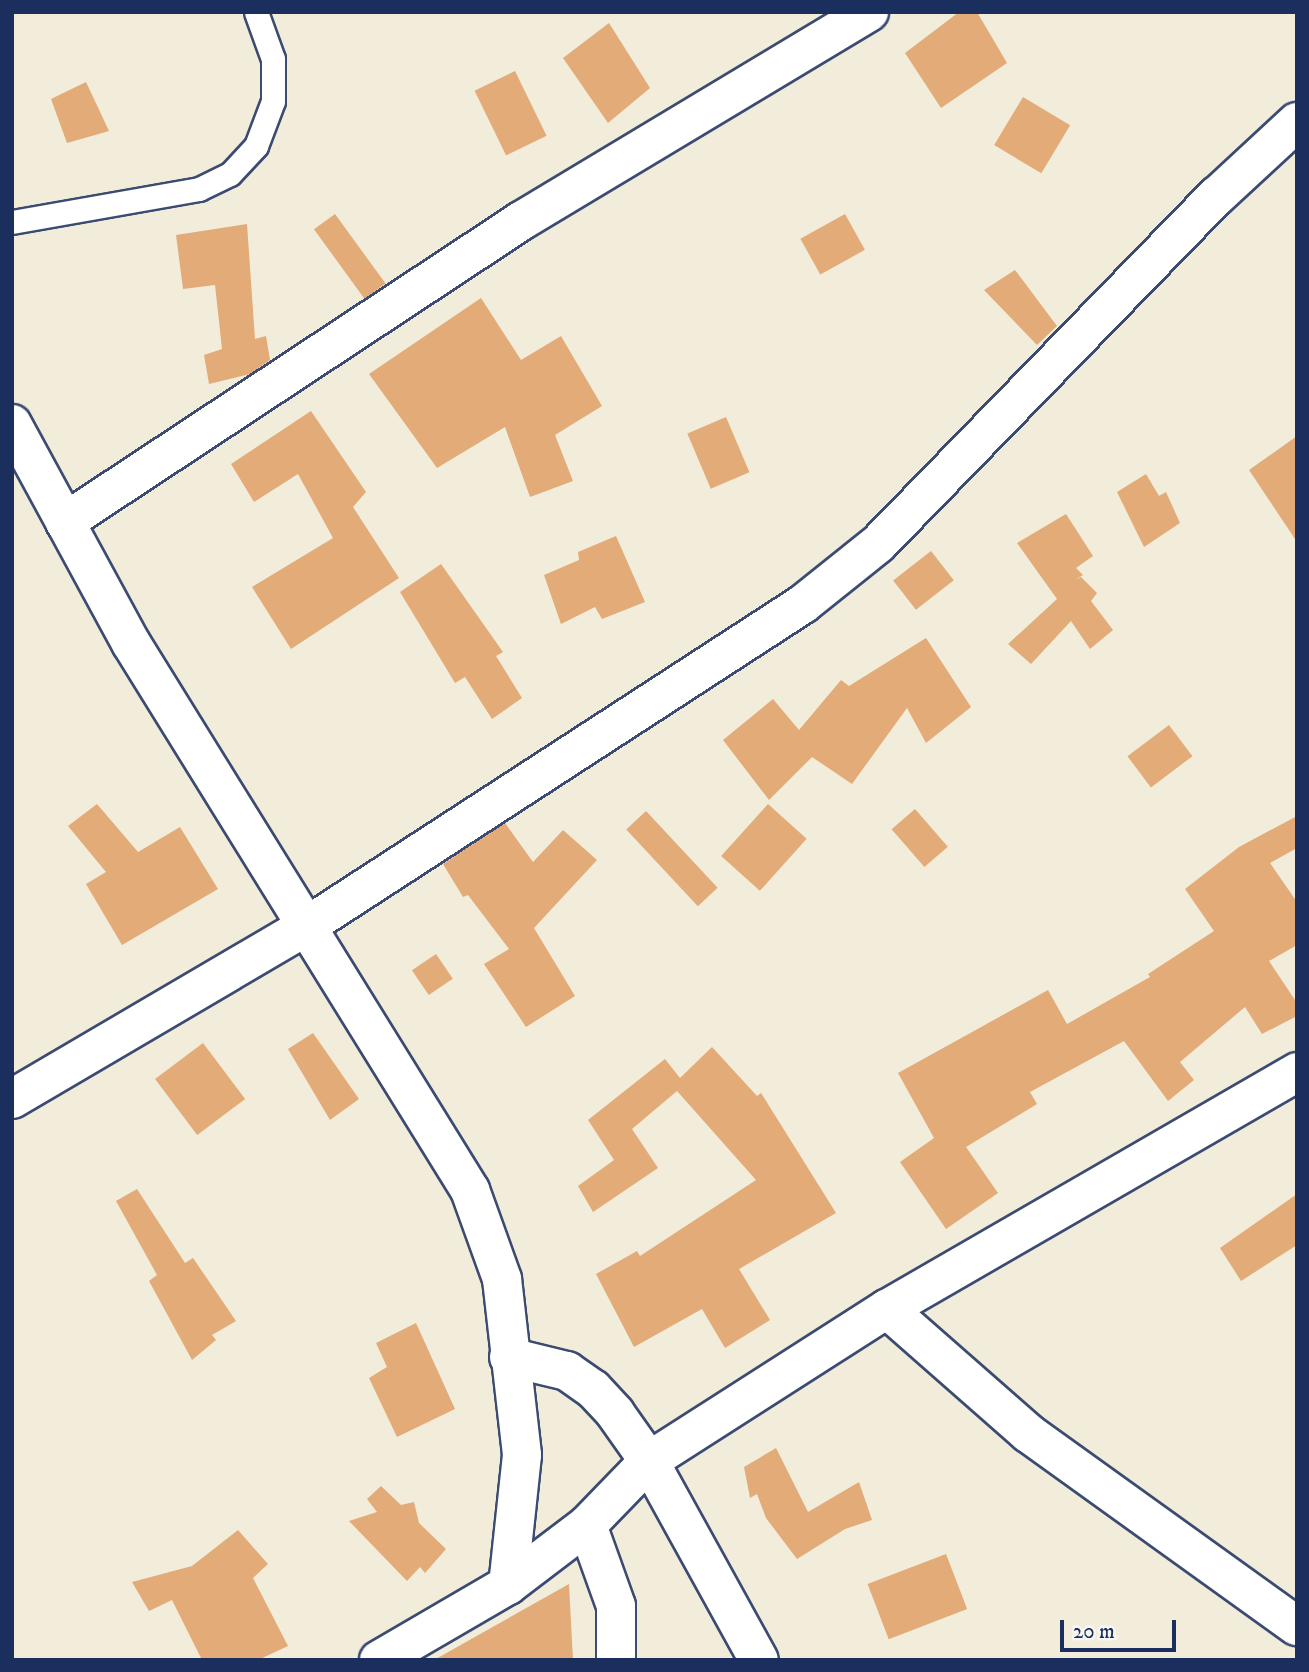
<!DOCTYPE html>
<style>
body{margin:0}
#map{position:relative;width:1309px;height:1672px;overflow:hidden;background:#f2ecdb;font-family:"IM FELL DW Pica",serif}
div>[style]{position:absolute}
.building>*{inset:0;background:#e2ab78;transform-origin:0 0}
.roads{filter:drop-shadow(2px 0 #3b4b71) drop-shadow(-2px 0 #3b4b71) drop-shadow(0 2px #3b4b71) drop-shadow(0 -2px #3b4b71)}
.lane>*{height:23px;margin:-11.5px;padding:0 11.5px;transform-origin:11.5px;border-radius:11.5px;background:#fff}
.street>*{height:38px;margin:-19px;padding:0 19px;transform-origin:19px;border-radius:19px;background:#fff}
span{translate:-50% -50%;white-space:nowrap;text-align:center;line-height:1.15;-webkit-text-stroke:5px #f6f6f2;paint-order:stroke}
.frame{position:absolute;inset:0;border:14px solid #1b2f5e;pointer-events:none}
.scale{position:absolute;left:1060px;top:1620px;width:116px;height:32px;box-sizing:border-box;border:4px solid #1b2f5e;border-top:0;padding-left:9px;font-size:21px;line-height:24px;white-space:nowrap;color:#1b2f5e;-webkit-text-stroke:5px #f6f6f2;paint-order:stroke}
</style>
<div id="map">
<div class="building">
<div style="clip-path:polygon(959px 12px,977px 12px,1007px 63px,941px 108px,905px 53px)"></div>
<div style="clip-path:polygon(609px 23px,650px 88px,608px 123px,563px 58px)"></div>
<div style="left:515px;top:71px;width:72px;height:45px;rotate:64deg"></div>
<div style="clip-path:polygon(86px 82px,109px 131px,67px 143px,51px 99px)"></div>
<div style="left:1023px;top:97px;width:55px;height:56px;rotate:31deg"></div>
<div style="left:335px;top:214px;width:86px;height:26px;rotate:54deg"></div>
<div style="left:845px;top:214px;width:41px;height:51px;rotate:61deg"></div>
<div style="clip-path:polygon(247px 224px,255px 339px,266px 336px,270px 360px,250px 374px,209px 384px,204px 355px,222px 349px,215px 285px,183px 289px,176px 235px)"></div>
<div style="clip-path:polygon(1015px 270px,1057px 326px,1037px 345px,984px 290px)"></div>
<div style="clip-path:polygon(481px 298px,521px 360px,561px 336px,602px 406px,555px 435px,573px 481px,530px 497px,505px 427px,437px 468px,369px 374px)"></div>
<div style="clip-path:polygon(311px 411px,366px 492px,353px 507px,399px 578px,291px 649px,252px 587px,333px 538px,298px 474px,254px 502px,231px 464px)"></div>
<div style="left:726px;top:417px;width:60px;height:42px;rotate:67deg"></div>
<div style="clip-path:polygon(1297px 436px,1297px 542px,1249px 470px)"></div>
<div style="clip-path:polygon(1146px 474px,1159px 496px,1166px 492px,1180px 523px,1144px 547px,1117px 492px)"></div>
<div style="clip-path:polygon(1066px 514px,1093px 556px,1076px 568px,1083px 575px,1075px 580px,1081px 577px,1097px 593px,1091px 601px,1113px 630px,1090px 649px,1071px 621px,1031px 664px,1008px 644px,1057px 599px,1017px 543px)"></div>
<div style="clip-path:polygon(616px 536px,645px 602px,602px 619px,595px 607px,561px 624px,544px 575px,579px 560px,578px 552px)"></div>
<div style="left:931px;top:551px;width:37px;height:48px;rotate:52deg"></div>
<div style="clip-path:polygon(441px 564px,503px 652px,496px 656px,522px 698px,492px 719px,465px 677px,455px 683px,400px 592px)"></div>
<div style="clip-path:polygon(926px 638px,971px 707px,926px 743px,907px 708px,852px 784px,812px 757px,769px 800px,723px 740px,773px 699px,799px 730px,841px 680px,849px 686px)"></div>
<div style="left:1169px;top:725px;width:39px;height:52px;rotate:53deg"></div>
<div style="clip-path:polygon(97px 804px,138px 852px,180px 827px,218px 889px,122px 945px,86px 884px,106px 872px,68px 826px)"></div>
<div style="left:768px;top:804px;width:52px;height:70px;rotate:42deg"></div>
<div style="left:915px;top:809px;width:50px;height:31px;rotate:49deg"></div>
<div style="left:646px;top:811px;width:105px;height:27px;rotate:47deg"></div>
<div style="clip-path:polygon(1297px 816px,1297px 848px,1270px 863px,1297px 902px,1297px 945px,1269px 961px,1297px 1003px,1297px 1016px,1262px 1034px,1245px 1007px,1180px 1062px,1194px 1080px,1168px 1101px,1124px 1041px,1030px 1092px,1037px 1104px,966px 1147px,998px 1193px,946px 1229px,900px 1162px,934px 1138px,898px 1073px,1048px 990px,1067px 1024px,1150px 977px,1148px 974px,1214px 931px,1185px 889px,1239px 847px)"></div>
<div style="clip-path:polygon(505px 823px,533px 862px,563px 830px,597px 860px,534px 928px,575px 996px,526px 1027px,484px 964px,509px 949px,468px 895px,463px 897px,443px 864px)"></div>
<div style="left:436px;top:954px;width:30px;height:29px;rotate:56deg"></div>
<div style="clip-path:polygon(313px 1033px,359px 1099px,330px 1120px,288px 1049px)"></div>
<div style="left:203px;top:1043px;width:70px;height:60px;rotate:53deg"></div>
<div style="clip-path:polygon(712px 1047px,757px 1096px,761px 1093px,836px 1213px,739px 1269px,770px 1320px,725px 1348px,702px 1309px,634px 1347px,596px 1274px,637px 1251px,640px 1256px,756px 1180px,677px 1091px,632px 1129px,658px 1168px,593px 1212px,578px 1186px,614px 1160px,588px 1120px,665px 1059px,680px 1078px)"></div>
<div style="clip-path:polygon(137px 1189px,185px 1263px,193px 1258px,236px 1321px,212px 1335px,216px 1340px,192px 1360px,149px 1281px,157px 1275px,116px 1201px)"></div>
<div style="clip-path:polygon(1297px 1194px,1297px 1245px,1241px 1281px,1220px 1248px)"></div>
<div style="clip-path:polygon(416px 1323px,455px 1409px,397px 1437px,369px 1378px,387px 1367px,376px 1343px)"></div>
<div style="clip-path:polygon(776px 1448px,808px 1512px,859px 1482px,872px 1520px,845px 1529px,797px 1559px,766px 1518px,757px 1494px,750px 1498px,744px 1467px)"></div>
<div style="clip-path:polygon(381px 1486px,401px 1505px,414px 1502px,419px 1523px,446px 1549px,425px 1573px,420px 1567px,407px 1581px,349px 1521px,377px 1512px,367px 1499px)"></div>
<div style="clip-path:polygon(238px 1530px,268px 1564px,253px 1578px,288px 1646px,258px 1660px,202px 1660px,172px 1600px,149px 1611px,132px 1582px,192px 1566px)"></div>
<div style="left:946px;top:1554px;width:59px;height:84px;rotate:69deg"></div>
<div style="clip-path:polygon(569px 1584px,573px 1660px,434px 1660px)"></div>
</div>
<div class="roads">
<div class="lane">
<div style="left:12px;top:222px;width:190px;rotate:-10deg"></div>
<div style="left:199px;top:189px;width:34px;rotate:-26deg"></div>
<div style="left:230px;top:174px;width:38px;rotate:-47deg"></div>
<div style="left:256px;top:146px;width:48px;rotate:-69.3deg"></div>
<div style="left:273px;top:101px;width:42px;rotate:-90deg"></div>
<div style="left:273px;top:59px;width:50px;rotate:-109.9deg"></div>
</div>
<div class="street">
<div style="left:12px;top:424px;width:249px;rotate:61.5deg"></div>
<div style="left:131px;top:643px;width:644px;rotate:58.21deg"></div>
<div style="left:470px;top:1190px;width:95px;rotate:70.2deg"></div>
<div style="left:502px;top:1279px;width:177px;rotate:83.5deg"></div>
<div style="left:522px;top:1455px;width:131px;rotate:96.1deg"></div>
<div style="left:65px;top:522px;width:546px;rotate:-33.43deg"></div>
<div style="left:521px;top:221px;width:406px;rotate:-31deg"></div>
<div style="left:12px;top:1099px;width:342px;rotate:-30.4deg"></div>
<div style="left:307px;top:926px;width:591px;rotate:-32.99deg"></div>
<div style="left:803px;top:604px;width:96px;rotate:-38.7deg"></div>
<div style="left:878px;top:544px;width:486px;rotate:-45.8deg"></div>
<div style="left:1217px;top:196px;width:109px;rotate:-42.8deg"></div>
<div style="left:887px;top:1309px;width:188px;rotate:41.3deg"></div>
<div style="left:1028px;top:1433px;width:331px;rotate:35.7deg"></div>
<div style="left:509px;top:1357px;width:60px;rotate:13.6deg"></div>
<div style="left:567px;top:1371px;width:32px;rotate:35deg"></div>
<div style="left:593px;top:1389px;width:33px;rotate:47deg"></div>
<div style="left:615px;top:1413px;width:59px;rotate:54.7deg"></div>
<div style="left:649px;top:1461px;width:227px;rotate:61.1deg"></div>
<div style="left:587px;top:1525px;width:86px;rotate:70.3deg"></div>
<div style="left:616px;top:1606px;width:54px;rotate:90deg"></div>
<div style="left:379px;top:1660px;width:149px;rotate:-30.2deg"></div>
<div style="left:508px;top:1585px;width:99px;rotate:-37.2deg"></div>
<div style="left:587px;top:1525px;width:89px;rotate:-45.9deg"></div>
<div style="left:649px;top:1461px;width:282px;rotate:-32.6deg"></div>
<div style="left:887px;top:1309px;width:474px;rotate:-30deg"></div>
</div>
</div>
<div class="frame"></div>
<div class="scale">20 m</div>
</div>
